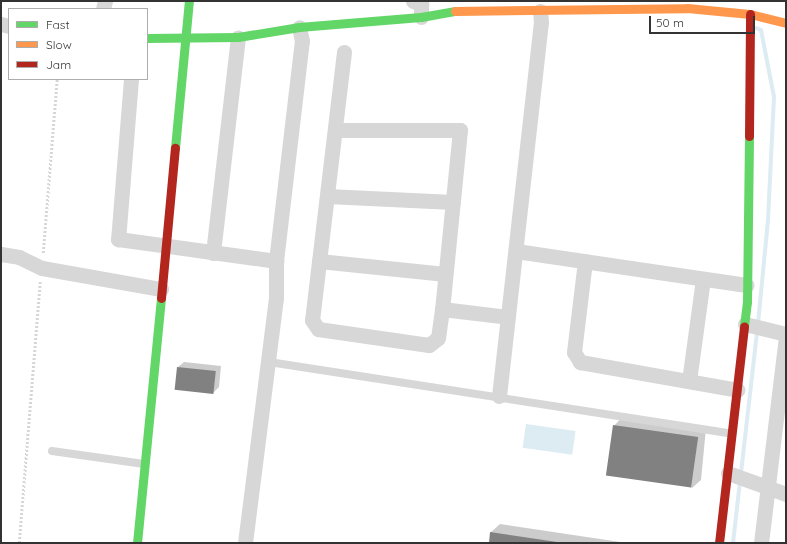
<!DOCTYPE html>
<style>
body{margin:0}
#map{position:relative;width:787px;height:544px;overflow:hidden;background:#fff;font-family:Quicksand,sans-serif}
div>[style]{position:absolute}
.water>*{inset:0;background:#ddebf3;transform-origin:0 0}
.shadow>*{inset:0;background:#0003}
.stream>*{height:4px;margin:-2px;padding:0 2px;transform-origin:2px;border-radius:2px;background:#ddebf3}
.building>*{inset:0;background:#818181;transform-origin:0 0}
.path>*{height:2.5px;margin-top:-1.25px;transform-origin:0;background:repeating-linear-gradient(90deg,#d6d6d6 0 2px,transparent 0 4px)}
.lane>*{height:8px;margin:-4px;padding:0 4px;transform-origin:4px;border-radius:4px;background:#d7d7d7}
.street>*{height:15px;margin:-7.5px;padding:0 7.5px;transform-origin:7.5px;border-radius:7.5px;background:#d7d7d7}
.fast>*{height:9px;margin:-4.5px;padding:0 4.5px;transform-origin:4.5px;border-radius:4.5px;background:#63d668}
.slow>*{height:9px;margin:-4.5px;padding:0 4.5px;transform-origin:4.5px;border-radius:4.5px;background:#ff974d}
.jam>*{height:9px;margin:-4.5px;padding:0 4.5px;transform-origin:4.5px;border-radius:4.5px;background:#b3261e}
span{translate:-50% -50%;white-space:nowrap;text-align:center;line-height:1.15;-webkit-text-stroke:4px #fff;paint-order:stroke}
.frame{position:absolute;inset:0;border:2px solid #333;pointer-events:none}
.legend{position:absolute;left:8px;top:8px;width:140px;height:72px;box-sizing:border-box;background:#fff;border:1px solid #adadad;margin:0;padding:5px 7px;list-style:none;font-size:12px;color:#333}
.legend li{display:flex;align-items:center;gap:8px;height:20px}
.legend b{width:20px;border:1px solid #adadad}
.scale{position:absolute;left:649px;top:16px;width:106px;height:18px;box-sizing:border-box;border:2px solid #333;border-top:0;padding-left:5px;font-size:12px;line-height:14px;white-space:nowrap;color:#333;-webkit-text-stroke:3px #fff;paint-order:stroke}
</style>
<div id="map">
<div class="water">
<div style="left:526px;top:424px;width:50px;height:24px;rotate:8deg"></div>
</div>
<div class="shadow">
<div style="clip-path:polygon(184px 362px,221px 366px,219px 387px,213px 393px,178px 367px)"></div>
<div style="clip-path:polygon(622px 417px,706px 428px,701px 480px,692px 488px,614px 426px)"></div>
<div style="clip-path:polygon(500px 524px,627px 543px,490px 543px,491px 532px)"></div>
</div>
<div class="stream">
<div style="left:756px;top:28px;width:5px;rotate:22deg"></div>
<div style="left:761px;top:30px;width:68px;rotate:79deg"></div>
<div style="left:774px;top:97px;width:123px;rotate:92.8deg"></div>
<div style="left:768px;top:220px;width:104px;rotate:95.5deg"></div>
<div style="left:733px;top:543px;width:213px;rotate:-83.5deg"></div>
</div>
<div class="building">
<div style="left:177px;top:367px;width:39px;height:23px;rotate:6deg"></div>
<div style="left:613px;top:425px;width:86px;height:51px;rotate:8deg"></div>
<div style="clip-path:polygon(490px 532px,557px 542px,557px 543px,489px 543px)"></div>
</div>
<div class="path">
<div style="left:43px;top:253px;width:175px;rotate:-85.4deg"></div>
<div style="left:19px;top:543px;width:262px;rotate:-85.4deg"></div>
</div>
<div class="lane">
<div style="left:269px;top:362px;width:469px;rotate:8.8deg"></div>
<div style="left:52px;top:451px;width:93px;rotate:8deg"></div>
</div>
<div class="street">
<div style="left:413px;top:1px;width:9px;rotate:21deg"></div>
<div style="left:421px;top:4px;width:13px;rotate:90deg"></div>
<div style="left:103px;top:9px;width:8px;rotate:-76deg"></div>
<div style="left:1px;top:24px;width:8px;rotate:14deg"></div>
<div style="left:344px;top:52px;width:270px;rotate:96.8deg"></div>
<div style="left:312px;top:320px;width:11px;rotate:56deg"></div>
<div style="left:318px;top:329px;width:112px;rotate:8.2deg"></div>
<div style="left:429px;top:345px;width:11px;rotate:-38deg"></div>
<div style="left:438px;top:338px;width:29px;rotate:-82deg"></div>
<div style="left:442px;top:309px;width:66px;rotate:6.9deg"></div>
<div style="left:131px;top:79px;width:161px;rotate:94.6deg"></div>
<div style="left:118px;top:239px;width:160px;rotate:7.9deg"></div>
<div style="left:335px;top:130px;width:125px"></div>
<div style="left:460px;top:130px;width:180px;rotate:95.7deg"></div>
<div style="left:327px;top:196px;width:126px;rotate:2.7deg"></div>
<div style="left:516px;top:251px;width:233px;rotate:8.4deg"></div>
<div style="left:213px;top:253px;width:217px;rotate:-83.4deg"></div>
<div style="left:1px;top:254px;width:18px;rotate:9deg"></div>
<div style="left:19px;top:257px;width:25px;rotate:26deg"></div>
<div style="left:42px;top:268px;width:121px;rotate:10deg"></div>
<div style="left:319px;top:261px;width:127px;rotate:5.9deg"></div>
<div style="left:585px;top:261px;width:92px;rotate:96.9deg"></div>
<div style="left:574px;top:352px;width:12px;rotate:59deg"></div>
<div style="left:580px;top:362px;width:160px;rotate:10deg"></div>
<div style="left:745px;top:324px;width:42px;rotate:13.7deg"></div>
<div style="left:689px;top:381px;width:103px;rotate:-82.2deg"></div>
<div style="left:499px;top:396px;width:376px;rotate:-83.6deg"></div>
<div style="left:541px;top:22px;width:11px;rotate:-95deg"></div>
<div style="left:728px;top:473px;width:62px;rotate:19.9deg"></div>
<div style="left:245px;top:543px;width:246px;rotate:-82.8deg"></div>
<div style="left:276px;top:299px;width:38px;rotate:-90deg"></div>
<div style="left:276px;top:261px;width:222px;rotate:-83.3deg"></div>
<div style="left:302px;top:41px;width:14px;rotate:-102deg"></div>
<div style="left:761px;top:543px;width:209px;rotate:-83.1deg"></div>
</div>
<div class="fast">
<div style="left:147px;top:38px;width:91px;rotate:-0.6deg"></div>
<div style="left:238px;top:37px;width:62px;rotate:-9.3deg"></div>
<div style="left:299px;top:27px;width:122px;rotate:-4.7deg"></div>
<div style="left:421px;top:17px;width:35px;rotate:-10deg"></div>
<div style="left:175px;top:148px;width:148px;rotate:-84.6deg"></div>
<div style="left:744px;top:326px;width:24px;rotate:-83deg"></div>
<div style="left:747px;top:302px;width:166px;rotate:-89.3deg"></div>
<div style="left:137px;top:543px;width:246px;rotate:-84.4deg"></div>
</div>
<div class="slow">
<div style="left:455px;top:11px;width:232px;rotate:-0.7deg"></div>
<div style="left:687px;top:8px;width:63px;rotate:5.4deg"></div>
<div style="left:750px;top:14px;width:37px;rotate:14deg"></div>
</div>
<div class="jam">
<div style="left:749px;top:136px;width:122px;rotate:-89.5deg"></div>
<div style="left:161px;top:298px;width:151px;rotate:-84.7deg"></div>
<div style="left:719px;top:543px;width:218px;rotate:-83.4deg"></div>
</div>
<div class="frame"></div>
<ul class="legend">
<li><b style="height:5px;background:#63d668"></b>Fast</li>
<li><b style="height:5px;background:#ff974d"></b>Slow</li>
<li><b style="height:5px;background:#b3261e"></b>Jam</li>
</ul>
<div class="scale">50 m</div>
</div>
